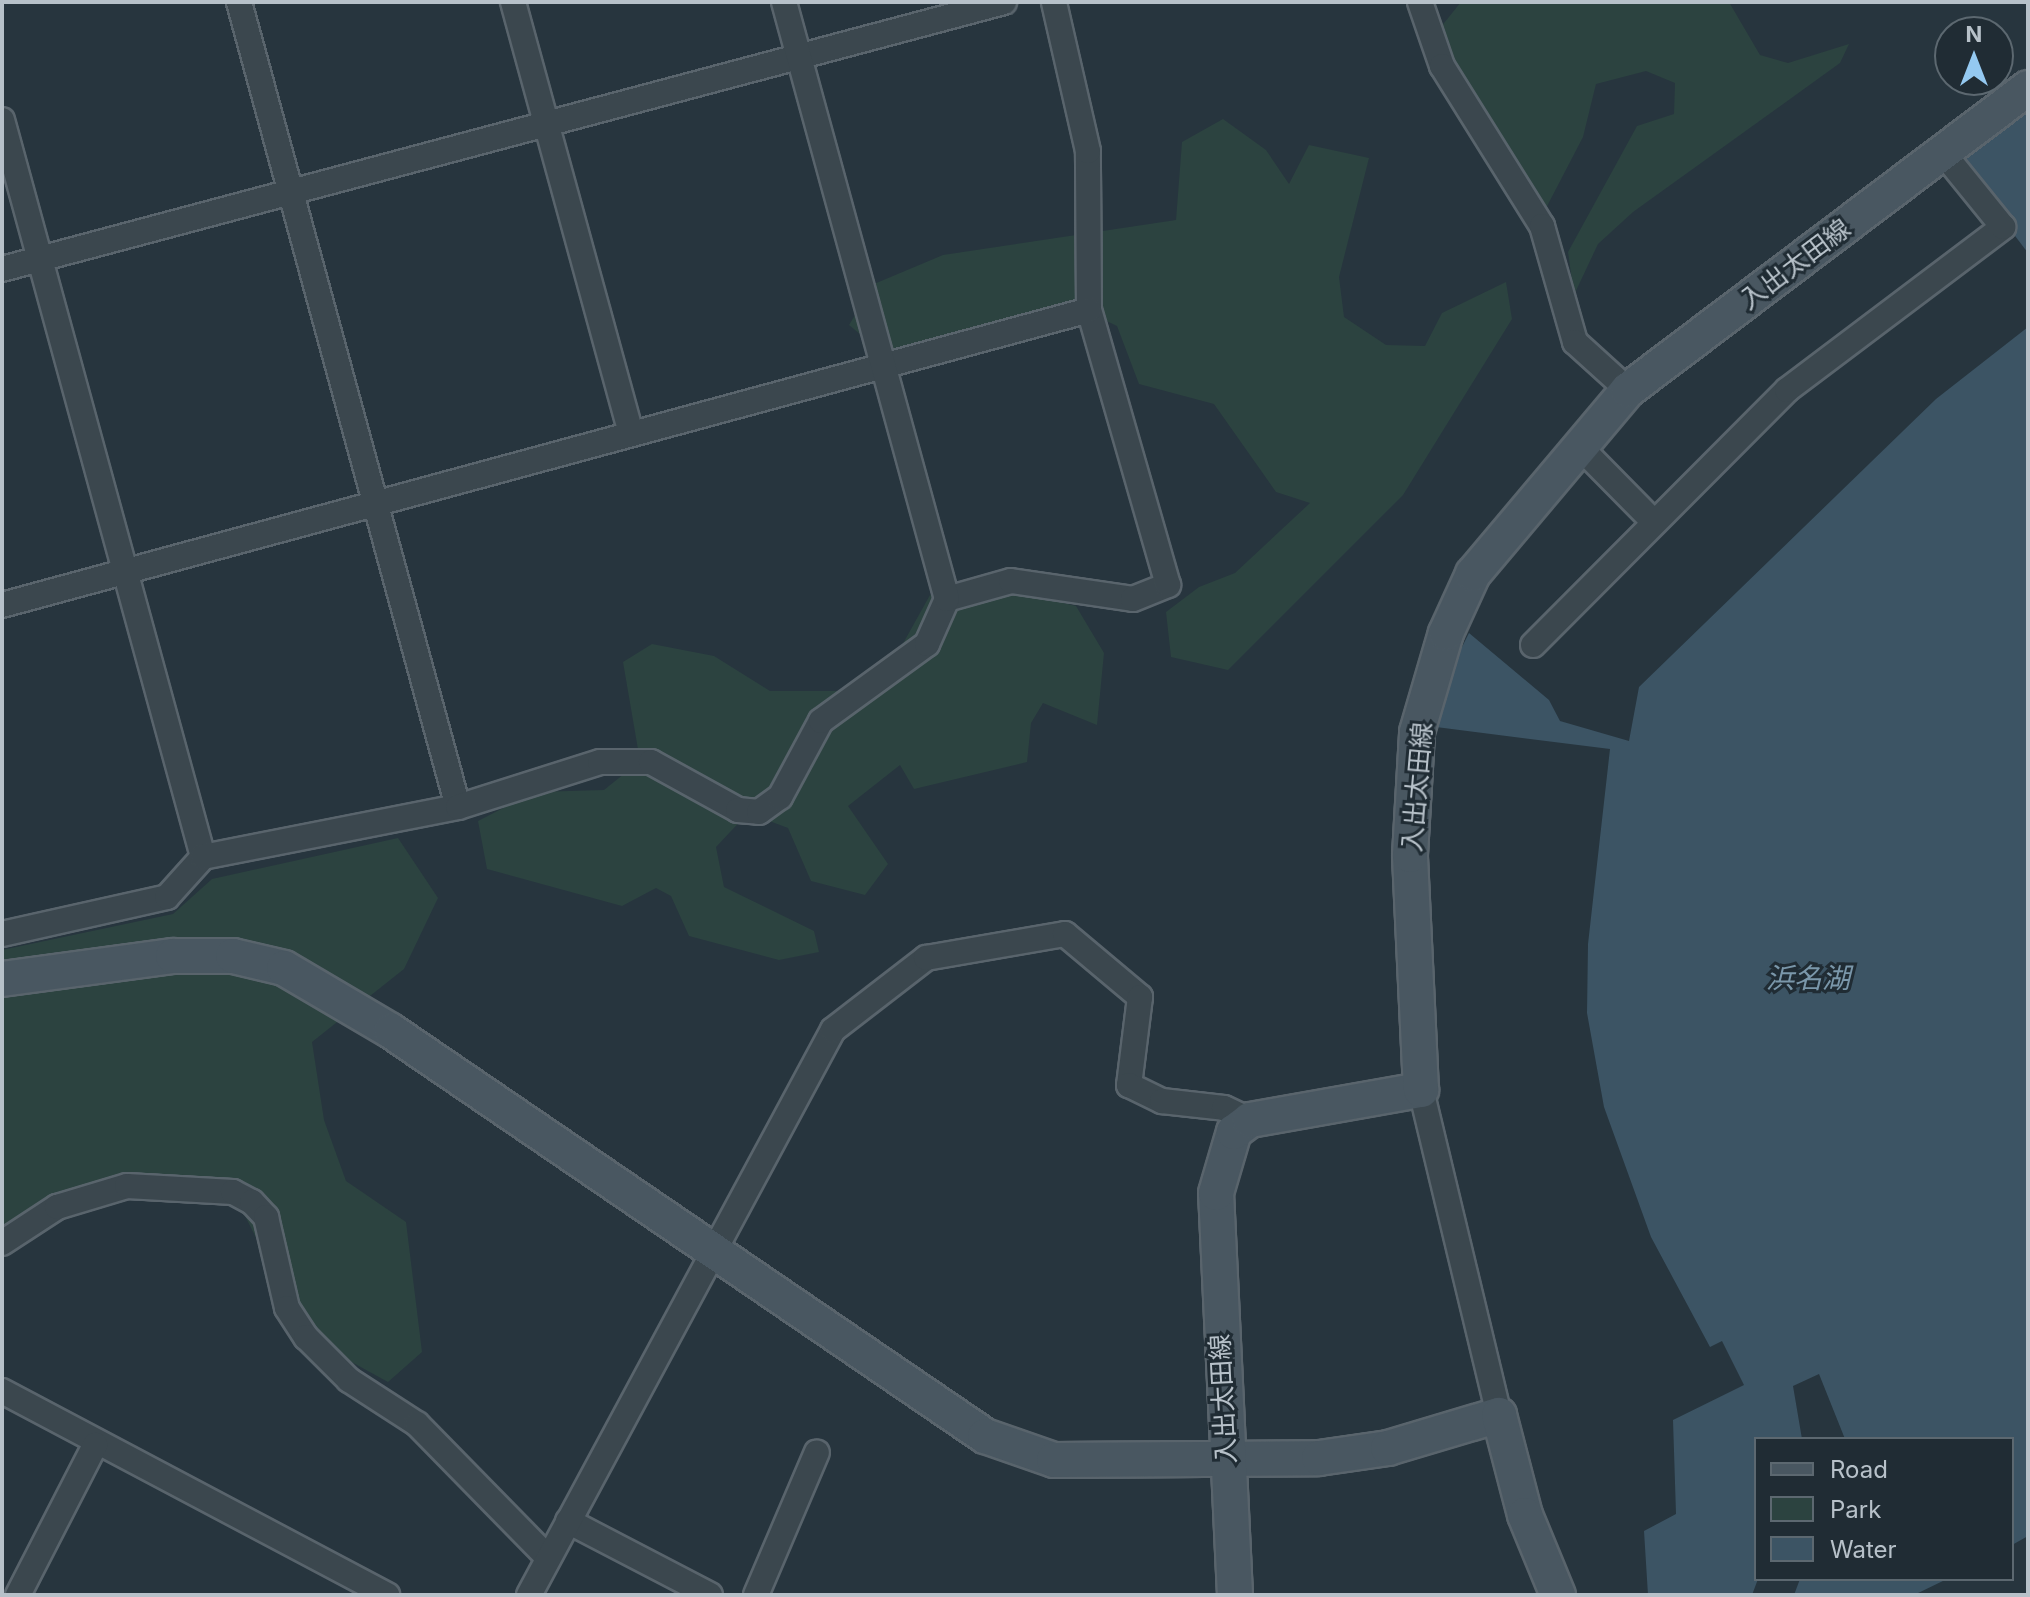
<!DOCTYPE html>
<meta charset="utf-8">
<style>
body{margin:0}
#map{position:relative;width:2030px;height:1597px;overflow:hidden;background:#27353e;font-family:Inter,"Noto Sans JP",sans-serif}
div>[style]{position:absolute}
.green>*{inset:0;background:#2c4340}
.water>*{inset:0;background:#3c5464}
.roads{filter:drop-shadow(2px 0 #59646c) drop-shadow(-2px 0 #59646c) drop-shadow(0 2px #59646c) drop-shadow(0 -2px #59646c)}
.street>*{height:24px;margin:-12px;padding:0 12px;transform-origin:12px;border-radius:12px;background:#3b474e}
.secondary>*{height:34px;margin:-17px;padding:0 17px;transform-origin:17px;border-radius:17px;background:#495761}
span{translate:-50% -50%;white-space:nowrap;text-align:center;line-height:1.15;-webkit-text-stroke:6px #202c34;paint-order:stroke}
.street-label{font-size:26px;color:#b7c1c9}
.water-label{font-size:28px;color:#7a97aa;font-style:italic}
.frame{position:absolute;inset:0;border:4px solid #b7c1c9;pointer-events:none}
.legend{position:absolute;left:1754px;top:1437px;width:260px;height:144px;box-sizing:border-box;background:#202c34;border:2px solid #5c6870;margin:0;padding:10px 14px;list-style:none;font-size:24px;color:#b7c1c9}
.legend li{display:flex;align-items:center;gap:16px;height:40px}
.legend b{width:40px;border:2px solid #5c6870}
.north{position:absolute;left:1934px;top:16px;width:80px;height:80px;box-sizing:border-box;background:#202c34;border:2px solid #5c6870;border-radius:50%;rotate:0deg;font-size:22px;font-weight:700;line-height:32px;text-align:center;color:#b7c1c9}
.north::after{content:'';display:block;margin:auto;width:28px;height:36px;background:#94c9f1;clip-path:polygon(50% 0,100% 100%,50% 72%,0 100%)}
</style>
<div id="map">
<div class="green">
<div style="clip-path:polygon(1461px 2px,1729px 2px,1760px 55px,1788px 63px,1849px 44px,1840px 63px,1633px 212px,1598px 244px,1574px 295px,1568px 252px,1637px 126px,1674px 114px,1675px 83px,1646px 71px,1596px 84px,1583px 137px,1544px 212px,1436px 33px)"></div>
<div style="clip-path:polygon(1223px 119px,1266px 150px,1289px 184px,1309px 145px,1369px 158px,1339px 277px,1344px 317px,1386px 345px,1425px 346px,1442px 313px,1506px 282px,1512px 319px,1403px 495px,1228px 670px,1171px 657px,1166px 612px,1199px 587px,1235px 573px,1310px 503px,1276px 492px,1214px 404px,1139px 384px,1117px 326px,1069px 303px,889px 358px,849px 325px,874px 284px,943px 255px,1176px 220px,1182px 142px)"></div>
<div style="clip-path:polygon(1014px 591px,1076px 606px,1104px 653px,1097px 725px,1043px 703px,1031px 723px,1027px 762px,914px 789px,900px 765px,848px 806px,888px 864px,865px 895px,811px 881px,788px 828px,748px 813px,716px 847px,724px 887px,814px 931px,819px 952px,779px 960px,689px 936px,671px 896px,656px 888px,622px 906px,487px 869px,478px 821px,534px 792px,604px 790px,640px 761px,623px 662px,652px 644px,714px 656px,770px 691px,838px 691px,886px 674px,930px 595px,977px 600px)"></div>
<div style="clip-path:polygon(398px 838px,438px 898px,404px 969px,312px 1042px,324px 1120px,346px 1181px,406px 1222px,422px 1352px,388px 1382px,306px 1337px,233px 1192px,161px 1186px,2px 1233px,2px 950px,173px 914px,212px 879px)"></div>
</div>
<div class="water">
<div style="clip-path:polygon(2028px 112px,2028px 253px,1959px 162px)"></div>
<div style="clip-path:polygon(2028px 327px,2028px 1536px,2012px 1545px,2012px 1439px,1845px 1439px,1819px 1374px,1793px 1386px,1802px 1439px,1756px 1439px,1758px 1579px,1752px 1595px,1648px 1595px,1644px 1531px,1676px 1514px,1673px 1420px,1744px 1385px,1722px 1341px,1710px 1347px,1651px 1237px,1604px 1107px,1587px 1013px,1588px 944px,1610px 749px,1436px 727px,1440px 691px,1469px 633px,1549px 700px,1560px 721px,1629px 741px,1639px 687px,1936px 399px)"></div>
<div style="clip-path:polygon(1800px 1579px,1947px 1579px,1914px 1595px,1794px 1595px)"></div>
</div>
<div class="roads">
<div class="street">
<div style="left:239px;top:2px;width:834px;rotate:74.78deg"></div>
<div style="left:513px;top:2px;width:447px;rotate:74.7deg"></div>
<div style="left:1420px;top:2px;width:68px;rotate:71deg"></div>
<div style="left:1442px;top:66px;width:189px;rotate:58deg"></div>
<div style="left:1542px;top:226px;width:121px;rotate:74.1deg"></div>
<div style="left:1575px;top:342px;width:72px;rotate:42.2deg"></div>
<div style="left:2px;top:120px;width:764px;rotate:74.74deg"></div>
<div style="left:2px;top:269px;width:1037px;rotate:-14.92deg"></div>
<div style="left:1577px;top:444px;width:110px;rotate:45.4deg"></div>
<div style="left:947px;top:599px;width:66px;rotate:-15.7deg"></div>
<div style="left:1011px;top:581px;width:123px;rotate:8.4deg"></div>
<div style="left:1133px;top:599px;width:38px;rotate:-22deg"></div>
<div style="left:1168px;top:585px;width:286px;rotate:-106deg"></div>
<div style="left:1089px;top:310px;width:159px;rotate:-90.4deg"></div>
<div style="left:1088px;top:151px;width:153px;rotate:-102.9deg"></div>
<div style="left:2px;top:605px;width:1126px;rotate:-15.18deg"></div>
<div style="left:1533px;top:645px;width:360px;rotate:-45.1deg"></div>
<div style="left:1787px;top:390px;width:271px;rotate:-37deg"></div>
<div style="left:2003px;top:227px;width:95px;rotate:-129deg"></div>
<div style="left:2px;top:934px;width:169px;rotate:-12.6deg"></div>
<div style="left:167px;top:897px;width:54px;rotate:-48deg"></div>
<div style="left:203px;top:857px;width:260px;rotate:-11.1deg"></div>
<div style="left:458px;top:807px;width:149px;rotate:-17.6deg"></div>
<div style="left:600px;top:762px;width:51px"></div>
<div style="left:651px;top:762px;width:99px;rotate:28.9deg"></div>
<div style="left:738px;top:810px;width:21px;rotate:5deg"></div>
<div style="left:759px;top:812px;width:26px;rotate:-36deg"></div>
<div style="left:780px;top:797px;width:86px;rotate:-61.7deg"></div>
<div style="left:821px;top:721px;width:131px;rotate:-36deg"></div>
<div style="left:927px;top:644px;width:49px;rotate:-66deg"></div>
<div style="left:947px;top:599px;width:619px;rotate:-105.27deg"></div>
<div style="left:1421px;top:1090px;width:334px;rotate:76.5deg"></div>
<div style="left:2px;top:1243px;width:66px;rotate:-33.2deg"></div>
<div style="left:57px;top:1207px;width:73px;rotate:-16.7deg"></div>
<div style="left:127px;top:1186px;width:106px;rotate:3.2deg"></div>
<div style="left:233px;top:1192px;width:21px;rotate:28deg"></div>
<div style="left:252px;top:1202px;width:21px;rotate:47deg"></div>
<div style="left:266px;top:1217px;width:93px;rotate:77deg"></div>
<div style="left:287px;top:1308px;width:35px;rotate:57deg"></div>
<div style="left:306px;top:1337px;width:61px;rotate:45deg"></div>
<div style="left:349px;top:1380px;width:81px;rotate:32.9deg"></div>
<div style="left:417px;top:1424px;width:187px;rotate:45.6deg"></div>
<div style="left:2px;top:1391px;width:436px;rotate:27.9deg"></div>
<div style="left:568px;top:1521px;width:160px;rotate:27.5deg"></div>
<div style="left:18px;top:1595px;width:169px;rotate:-62.8deg"></div>
<div style="left:529px;top:1595px;width:642px;rotate:-61.72deg"></div>
<div style="left:833px;top:1030px;width:118px;rotate:-37.7deg"></div>
<div style="left:926px;top:958px;width:141px;rotate:-9.8deg"></div>
<div style="left:1065px;top:934px;width:98px;rotate:40deg"></div>
<div style="left:1140px;top:997px;width:89px;rotate:97.1deg"></div>
<div style="left:1129px;top:1085px;width:37px;rotate:26deg"></div>
<div style="left:1162px;top:1101px;width:62px;rotate:6.4deg"></div>
<div style="left:1224px;top:1108px;width:29px;rotate:25deg"></div>
<div style="left:756px;top:1595px;width:155px;rotate:-66.9deg"></div>
</div>
<div class="secondary">
<div style="left:2px;top:979px;width:173px;rotate:-7.7deg"></div>
<div style="left:173px;top:956px;width:60px"></div>
<div style="left:233px;top:956px;width:52px;rotate:13.2deg"></div>
<div style="left:284px;top:968px;width:124px;rotate:30.5deg"></div>
<div style="left:391px;top:1031px;width:719px;rotate:34.29deg"></div>
<div style="left:985px;top:1436px;width:73px;rotate:19.2deg"></div>
<div style="left:1054px;top:1460px;width:265px;rotate:-0.4deg"></div>
<div style="left:1319px;top:1458px;width:70px;rotate:-8.2deg"></div>
<div style="left:1388px;top:1448px;width:116px;rotate:-16.6deg"></div>
<div style="left:1499px;top:1415px;width:103px;rotate:75.4deg"></div>
<div style="left:1525px;top:1515px;width:87px;rotate:67.6deg"></div>
<div style="left:1235px;top:1595px;width:402px;rotate:-92.7deg"></div>
<div style="left:1216px;top:1193px;width:64px;rotate:-73.6deg"></div>
<div style="left:1234px;top:1132px;width:20px;rotate:-37deg"></div>
<div style="left:1250px;top:1120px;width:174px;rotate:-10deg"></div>
<div style="left:1421px;top:1090px;width:235px;rotate:-92.7deg"></div>
<div style="left:1410px;top:855px;width:123px;rotate:-86.7deg"></div>
<div style="left:1417px;top:732px;width:103px;rotate:-73.7deg"></div>
<div style="left:1446px;top:633px;width:65px;rotate:-65.4deg"></div>
<div style="left:1473px;top:574px;width:241px;rotate:-49.9deg"></div>
<div style="left:1628px;top:390px;width:501px;rotate:-37.05deg"></div>
</div>
</div>
<div class="street-label">
<span style="left:1795px;top:264px;rotate:-37deg">入出太田線</span>
<span style="left:1417px;top:787px;rotate:-85deg">入出太田線</span>
<span style="left:1223px;top:1399px;rotate:-93deg">入出太田線</span>
</div>
<div class="water-label">
<span style="left:1808px;top:978px">浜名湖</span>
</div>
<div class="frame"></div>
<ul class="legend">
<li><b style="height:10px;background:#495761"></b>Road</li>
<li><b style="height:22px;background:#2c4340"></b>Park</li>
<li><b style="height:22px;background:#3c5464"></b>Water</li>
</ul>
<div class="north">N</div>
</div>
